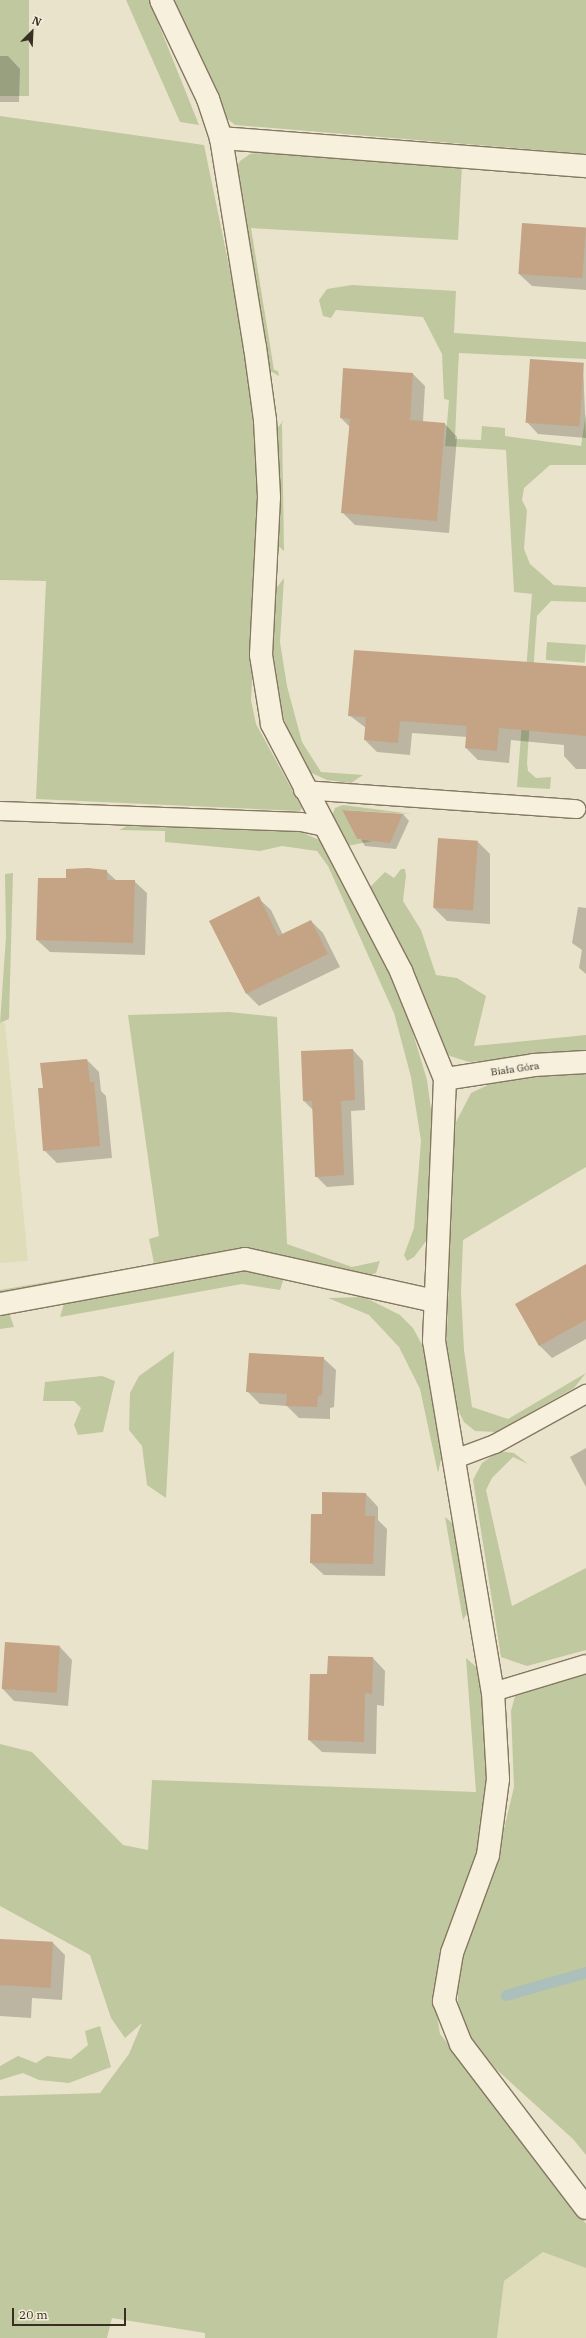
<!DOCTYPE html>
<meta charset="utf-8">
<style>
body{margin:0}
#map{position:relative;width:586px;height:2338px;overflow:hidden;background:#eae3cb;font-family:"IBM Plex Serif",serif}
div>[style]{position:absolute}
.farmland>*{inset:0;background:#dfdcb9}
.green>*{inset:0;background:#c0c89f;transform-origin:0 0}
.shadow>*{inset:0;background:#0003}
.stream>*{height:11px;margin:-5.5px;padding:0 5.5px;transform-origin:5.5px;border-radius:5.5px;background:#abbfbb}
.building>*{inset:0;background:#c4a485;transform-origin:0 0}
.roads{filter:drop-shadow(1px 0 #857761) drop-shadow(-1px 0 #857761) drop-shadow(0 1px #857761) drop-shadow(0 -1px #857761)}
.lane>*{height:18px;margin:-9px;padding:0 9px;transform-origin:9px;border-radius:9px;background:#f6f0dd}
.street>*{height:22px;margin:-11px;padding:0 11px;transform-origin:11px;border-radius:11px;background:#f6f0dd}
span{translate:-50% -50%;white-space:nowrap;text-align:center;line-height:1.15;-webkit-text-stroke:3px #f3edda;paint-order:stroke}
.street-label{font-size:10px;color:#382e22}
.north{position:absolute;left:12px;top:12px;width:40px;height:40px;-webkit-text-stroke:3px #f3edda;paint-order:stroke;rotate:24deg;font-size:11px;font-weight:700;line-height:16px;text-align:center;color:#382e22}
.north::after{content:'';display:block;margin:auto;width:14px;height:18px;background:#382e22;clip-path:polygon(50% 0,100% 100%,50% 72%,0 100%)}
.scale{position:absolute;left:12px;top:2308px;width:114px;height:18px;box-sizing:border-box;border:2px solid #382e22;border-top:0;padding-left:5px;font-size:12px;line-height:14px;white-space:nowrap;color:#382e22;-webkit-text-stroke:3px #f3edda;paint-order:stroke}
</style>
<div id="map">
<div class="farmland">
<div style="clip-path:polygon(0 1023px,5px 1023px,28px 1261px,0 1263px)"></div>
<div style="clip-path:polygon(543px 2252px,586px 2268px,586px 2338px,497px 2338px,504px 2281px)"></div>
</div>
<div class="green">
<div style="left:0;top:0;width:29px;height:96px"></div>
<div style="clip-path:polygon(126px 0,149px 0,199px 125px,180px 122px)"></div>
<div style="clip-path:polygon(170px 0,586px 0,586px 154px,235px 125px,224px 116px)"></div>
<div style="clip-path:polygon(0 116px,204px 145px,245px 343px,254px 417px,260px 543px,251px 700px,256px 724px,302px 808px,300px 811px,36px 799px,46px 581px,0 580px)"></div>
<div style="clip-path:polygon(270px 151px,462px 165px,458px 240px,251px 228px,274px 370px,278px 371px,279px 376px,267px 369px,233px 174px,240px 161px,250px 154px)"></div>
<div style="clip-path:polygon(352px 285px,456px 291px,454px 333px,586px 342px,586px 359px,459px 353px,458px 370px,455px 439px,481px 440px,482px 426px,505px 428px,505px 436px,581px 446px,586px 413px,586px 465px,550px 465px,524px 488px,522px 500px,527px 510px,524px 549px,530px 564px,554px 585px,586px 587px,586px 602px,551px 601px,537px 616px,527px 763px,528px 771px,536px 778px,551px 777px,550px 789px,517px 787px,532px 594px,514px 592px,506px 450px,445px 446px,449px 400px,444px 399px,442px 354px,423px 317px,336px 310px,331px 318px,323px 316px,319px 300px,327px 289px)"></div>
<div style="clip-path:polygon(285px 418px,282px 423px,284px 551px,276px 544px,274px 433px)"></div>
<div style="clip-path:polygon(284px 578px,280px 642px,287px 686px,302px 742px,321px 772px,363px 775px,351px 783px,327px 780px,307px 771px,295px 750px,282px 713px,272px 658px,271px 613px,275px 590px)"></div>
<div style="left:547px;top:642px;width:39px;height:18px;rotate:4deg"></div>
<div style="clip-path:polygon(343px 805px,412px 814px,342px 810px,357px 839px,373px 841px,347px 846px,332px 816px,335px 808px)"></div>
<div style="clip-path:polygon(127px 826px,301px 832px,324px 842px,354px 898px,406px 1010px,427px 1080px,433px 1125px,429px 1212px,427px 1240px,414px 1257px,407px 1261px,404px 1255px,414px 1228px,421px 1141px,411px 1077px,394px 1013px,328px 866px,317px 851px,282px 846px,260px 851px,165px 842px,165px 831px,119px 830px)"></div>
<div style="clip-path:polygon(401px 869px,405px 869px,406px 875px,403px 901px,421px 930px,436px 975px,457px 978px,486px 996px,474px 1046px,586px 1035px,586px 1051px,469px 1062px,450px 1056px,442px 1047px,369px 888px,385px 872px,394px 878px)"></div>
<div style="clip-path:polygon(13px 873px,9px 1019px,0 1023px,6px 937px,5px 874px)"></div>
<div style="clip-path:polygon(229px 1012px,277px 1017px,287px 1244px,352px 1267px,380px 1261px,376px 1273px,366px 1276px,232px 1252px,154px 1263px,149px 1239px,159px 1236px,128px 1015px)"></div>
<div style="clip-path:polygon(586px 1073px,586px 1167px,463px 1240px,461px 1292px,464px 1350px,472px 1407px,508px 1419px,586px 1373px,574px 1388px,496px 1432px,475px 1431px,464px 1422px,455px 1404px,446px 1361px,454px 1126px,471px 1093px,490px 1084px,542px 1074px)"></div>
<div style="clip-path:polygon(226px 1268px,285px 1275px,280px 1290px,242px 1284px,60px 1317px,66px 1297px)"></div>
<div style="clip-path:polygon(99px 1273px,94px 1277px,0 1296px,0 1290px)"></div>
<div style="clip-path:polygon(364px 1297px,400px 1315px,413px 1328px,427px 1354px,444px 1446px,438px 1473px,420px 1389px,399px 1347px,369px 1315px,328px 1298px)"></div>
<div style="clip-path:polygon(9px 1313px,14px 1327px,0 1329px,0 1316px)"></div>
<div style="clip-path:polygon(174px 1351px,170px 1425px,166px 1498px,147px 1485px,142px 1446px,129px 1430px,130px 1393px,139px 1376px)"></div>
<div style="clip-path:polygon(102px 1376px,115px 1381px,103px 1432px,78px 1435px,74px 1425px,81px 1408px,74px 1401px,43px 1401px,45px 1382px)"></div>
<div style="clip-path:polygon(499px 1451px,514px 1453px,528px 1464px,513px 1457px,492px 1478px,486px 1490px,512px 1606px,586px 1568px,586px 1650px,527px 1666px,501px 1657px,473px 1480px,482px 1463px)"></div>
<div style="clip-path:polygon(445px 1517px,456px 1526px,472px 1605px,463px 1620px)"></div>
<div style="clip-path:polygon(466px 1658px,481px 1671px,489px 1711px,486px 1822px,434px 1996px,440px 2034px,561px 2185px,586px 2224px,586px 2268px,543px 2252px,504px 2281px,497px 2338px,205px 2338px,205px 2333px,112px 2318px,107px 2338px,0 2338px,0 2096px,100px 2093px,129px 2054px,142px 2023px,125px 2038px,111px 2018px,90px 1955px,0 1906px,0 1744px,32px 1752px,123px 1845px,148px 1850px,152px 1780px,476px 1792px)"></div>
<div style="clip-path:polygon(586px 1671px,586px 2155px,573px 2139px,496px 2069px,466px 2032px,458px 2002px,458px 1964px,495px 1866px,514px 1787px,511px 1711px,515px 1696px)"></div>
<div style="clip-path:polygon(100px 2026px,111px 2067px,69px 2083px,39px 2080px,23px 2073px,0 2080px,0 2066px,18px 2056px,36px 2063px,47px 2056px,71px 2059px,88px 2045px,85px 2031px)"></div>
</div>
<div class="shadow">
<div style="clip-path:polygon(0 56px,8px 56px,20px 69px,19px 102px,0 102px)"></div>
<div style="clip-path:polygon(586px 228px,586px 290px,532px 286px,519px 274px)"></div>
<div style="clip-path:polygon(583px 364px,586px 438px,538px 434px,527px 422px)"></div>
<div style="clip-path:polygon(413px 374px,425px 386px,423px 422px,445px 424px,457px 437px,449px 533px,355px 525px,342px 512px,350px 427px,341px 418px)"></div>
<div style="clip-path:polygon(586px 667px,586px 769px,576px 769px,564px 756px,564px 745px,511px 740px,509px 763px,478px 760px,466px 748px,467px 737px,412px 733px,410px 755px,377px 752px,365px 740px,366px 728px,349px 715px)"></div>
<div style="clip-path:polygon(344px 811px,403px 814px,409px 821px,396px 849px,365px 846px)"></div>
<div style="clip-path:polygon(478px 842px,490px 854px,490px 924px,447px 921px,434px 908px)"></div>
<div style="clip-path:polygon(106px 871px,117px 881px,134px 881px,147px 893px,145px 955px,50px 952px,37px 940px,67px 879px)"></div>
<div style="clip-path:polygon(258px 898px,271px 910px,283px 935px,311px 921px,323px 933px,340px 967px,259px 1006px,247px 994px)"></div>
<div style="clip-path:polygon(578px 907px,586px 908px,586px 974px,579px 968px,582px 950px,572px 943px)"></div>
<div style="clip-path:polygon(353px 1050px,363px 1061px,365px 1110px,351px 1111px,354px 1185px,327px 1187px,316px 1176px,313px 1110px,304px 1101px)"></div>
<div style="clip-path:polygon(87px 1060px,99px 1072px,101px 1091px,106px 1096px,112px 1158px,57px 1163px,44px 1150px,44px 1089px)"></div>
<div style="clip-path:polygon(586px 1279px,586px 1339px,552px 1358px,540px 1346px,516px 1304px)"></div>
<div style="clip-path:polygon(323px 1358px,336px 1370px,334px 1407px,330px 1408px,330px 1419px,299px 1418px,287px 1406px,260px 1404px,248px 1392px)"></div>
<div style="clip-path:polygon(586px 1448px,586px 1487px,570px 1457px)"></div>
<div style="clip-path:polygon(366px 1494px,378px 1507px,378px 1520px,387px 1529px,385px 1576px,324px 1575px,311px 1563px,323px 1515px)"></div>
<div style="clip-path:polygon(60px 1647px,72px 1660px,68px 1706px,14px 1701px,2px 1688px)"></div>
<div style="clip-path:polygon(373px 1658px,385px 1671px,384px 1706px,377px 1705px,376px 1754px,322px 1752px,309px 1740px,328px 1675px)"></div>
<div style="clip-path:polygon(0 1940px,53px 1943px,65px 1955px,62px 2000px,32px 1998px,31px 2018px,0 2016px)"></div>
</div>
<div class="stream">
<div style="left:506px;top:1995px;width:83px;rotate:-16deg"></div>
</div>
<div class="building">
<div style="left:522px;top:223px;width:64px;height:51px;rotate:4deg"></div>
<div style="left:530px;top:359px;width:54px;height:64px;rotate:4deg"></div>
<div style="clip-path:polygon(343px 368px,413px 373px,410px 420px,445px 423px,437px 521px,341px 513px,350px 419px,340px 418px)"></div>
<div style="clip-path:polygon(354px 650px,586px 666px,586px 736px,499px 728px,497px 751px,465px 748px,467px 726px,400px 721px,398px 743px,364px 740px,366px 717px,348px 716px)"></div>
<div style="clip-path:polygon(342px 810px,403px 814px,390px 843px,357px 839px)"></div>
<div style="left:438px;top:838px;width:40px;height:70px;rotate:4deg"></div>
<div style="clip-path:polygon(88px 868px,107px 870px,107px 880px,135px 880px,133px 943px,36px 940px,38px 878px,66px 878px,66px 869px)"></div>
<div style="clip-path:polygon(259px 896px,278px 936px,311px 920px,328px 954px,246px 994px,209px 921px)"></div>
<div style="clip-path:polygon(353px 1049px,355px 1100px,341px 1101px,344px 1175px,315px 1177px,312px 1101px,303px 1101px,301px 1051px)"></div>
<div style="clip-path:polygon(87px 1059px,90px 1082px,94px 1082px,100px 1146px,43px 1151px,38px 1088px,43px 1088px,40px 1063px)"></div>
<div style="clip-path:polygon(586px 1264px,586px 1320px,539px 1346px,515px 1304px)"></div>
<div style="clip-path:polygon(249px 1353px,324px 1357px,322px 1395px,318px 1396px,317px 1407px,286px 1406px,287px 1394px,246px 1392px)"></div>
<div style="clip-path:polygon(322px 1492px,366px 1493px,365px 1516px,375px 1516px,373px 1564px,310px 1563px,311px 1514px,322px 1514px)"></div>
<div style="left:5px;top:1642px;width:55px;height:47px;rotate:4deg"></div>
<div style="clip-path:polygon(328px 1656px,373px 1657px,372px 1694px,365px 1693px,364px 1742px,308px 1740px,310px 1674px,327px 1674px)"></div>
<div style="left:0;top:1939px;width:53px;height:46px;rotate:3deg"></div>
</div>
<div class="roads">
<div class="lane">
<div style="left:303px;top:790px;width:274px;rotate:4deg"></div>
<div style="left:0;top:811px;width:301px;rotate:2.1deg"></div>
<div style="left:301px;top:822px;width:25px;rotate:12deg"></div>
<div style="left:455px;top:1459px;width:43px;rotate:-20.6deg"></div>
<div style="left:495px;top:1444px;width:104px;rotate:-28.8deg"></div>
<div style="left:493px;top:1692px;width:97px;rotate:-16.8deg"></div>
</div>
<div class="street">
<div style="left:161px;top:0;width:110px;rotate:64.6deg"></div>
<div style="left:208px;top:99px;width:41px;rotate:71.6deg"></div>
<div style="left:221px;top:138px;width:212px;rotate:80.8deg"></div>
<div style="left:255px;top:347px;width:74px;rotate:82.2deg"></div>
<div style="left:265px;top:420px;width:77px;rotate:87deg"></div>
<div style="left:269px;top:497px;width:158px;rotate:92.9deg"></div>
<div style="left:261px;top:655px;width:70px;rotate:80.9deg"></div>
<div style="left:272px;top:724px;width:279px;rotate:62.4deg"></div>
<div style="left:401px;top:971px;width:117px;rotate:67.8deg"></div>
<div style="left:445px;top:1079px;width:262px;rotate:92.4deg"></div>
<div style="left:434px;top:1341px;width:356px;rotate:80.5deg"></div>
<div style="left:493px;top:1692px;width:87px;rotate:86.7deg"></div>
<div style="left:498px;top:1779px;width:77px;rotate:97.5deg"></div>
<div style="left:488px;top:1855px;width:104px;rotate:110.2deg"></div>
<div style="left:452px;top:1953px;width:49px;rotate:99.5deg"></div>
<div style="left:444px;top:2001px;width:46px;rotate:68.4deg"></div>
<div style="left:461px;top:2044px;width:206px;rotate:52.7deg"></div>
<div style="left:221px;top:138px;width:366px;rotate:4.4deg"></div>
<div style="left:445px;top:1079px;width:90px;rotate:-8.9deg"></div>
<div style="left:534px;top:1065px;width:52px;rotate:-3.3deg"></div>
<div style="left:0;top:1304px;width:249px;rotate:-10.4deg"></div>
<div style="left:245px;top:1259px;width:194px;rotate:12.5deg"></div>
</div>
</div>
<div class="street-label">
<span style="left:515px;top:1069px;rotate:-8deg">Biała Góra</span>
</div>
<div class="north">N</div>
<div class="scale">20 m</div>
</div>
